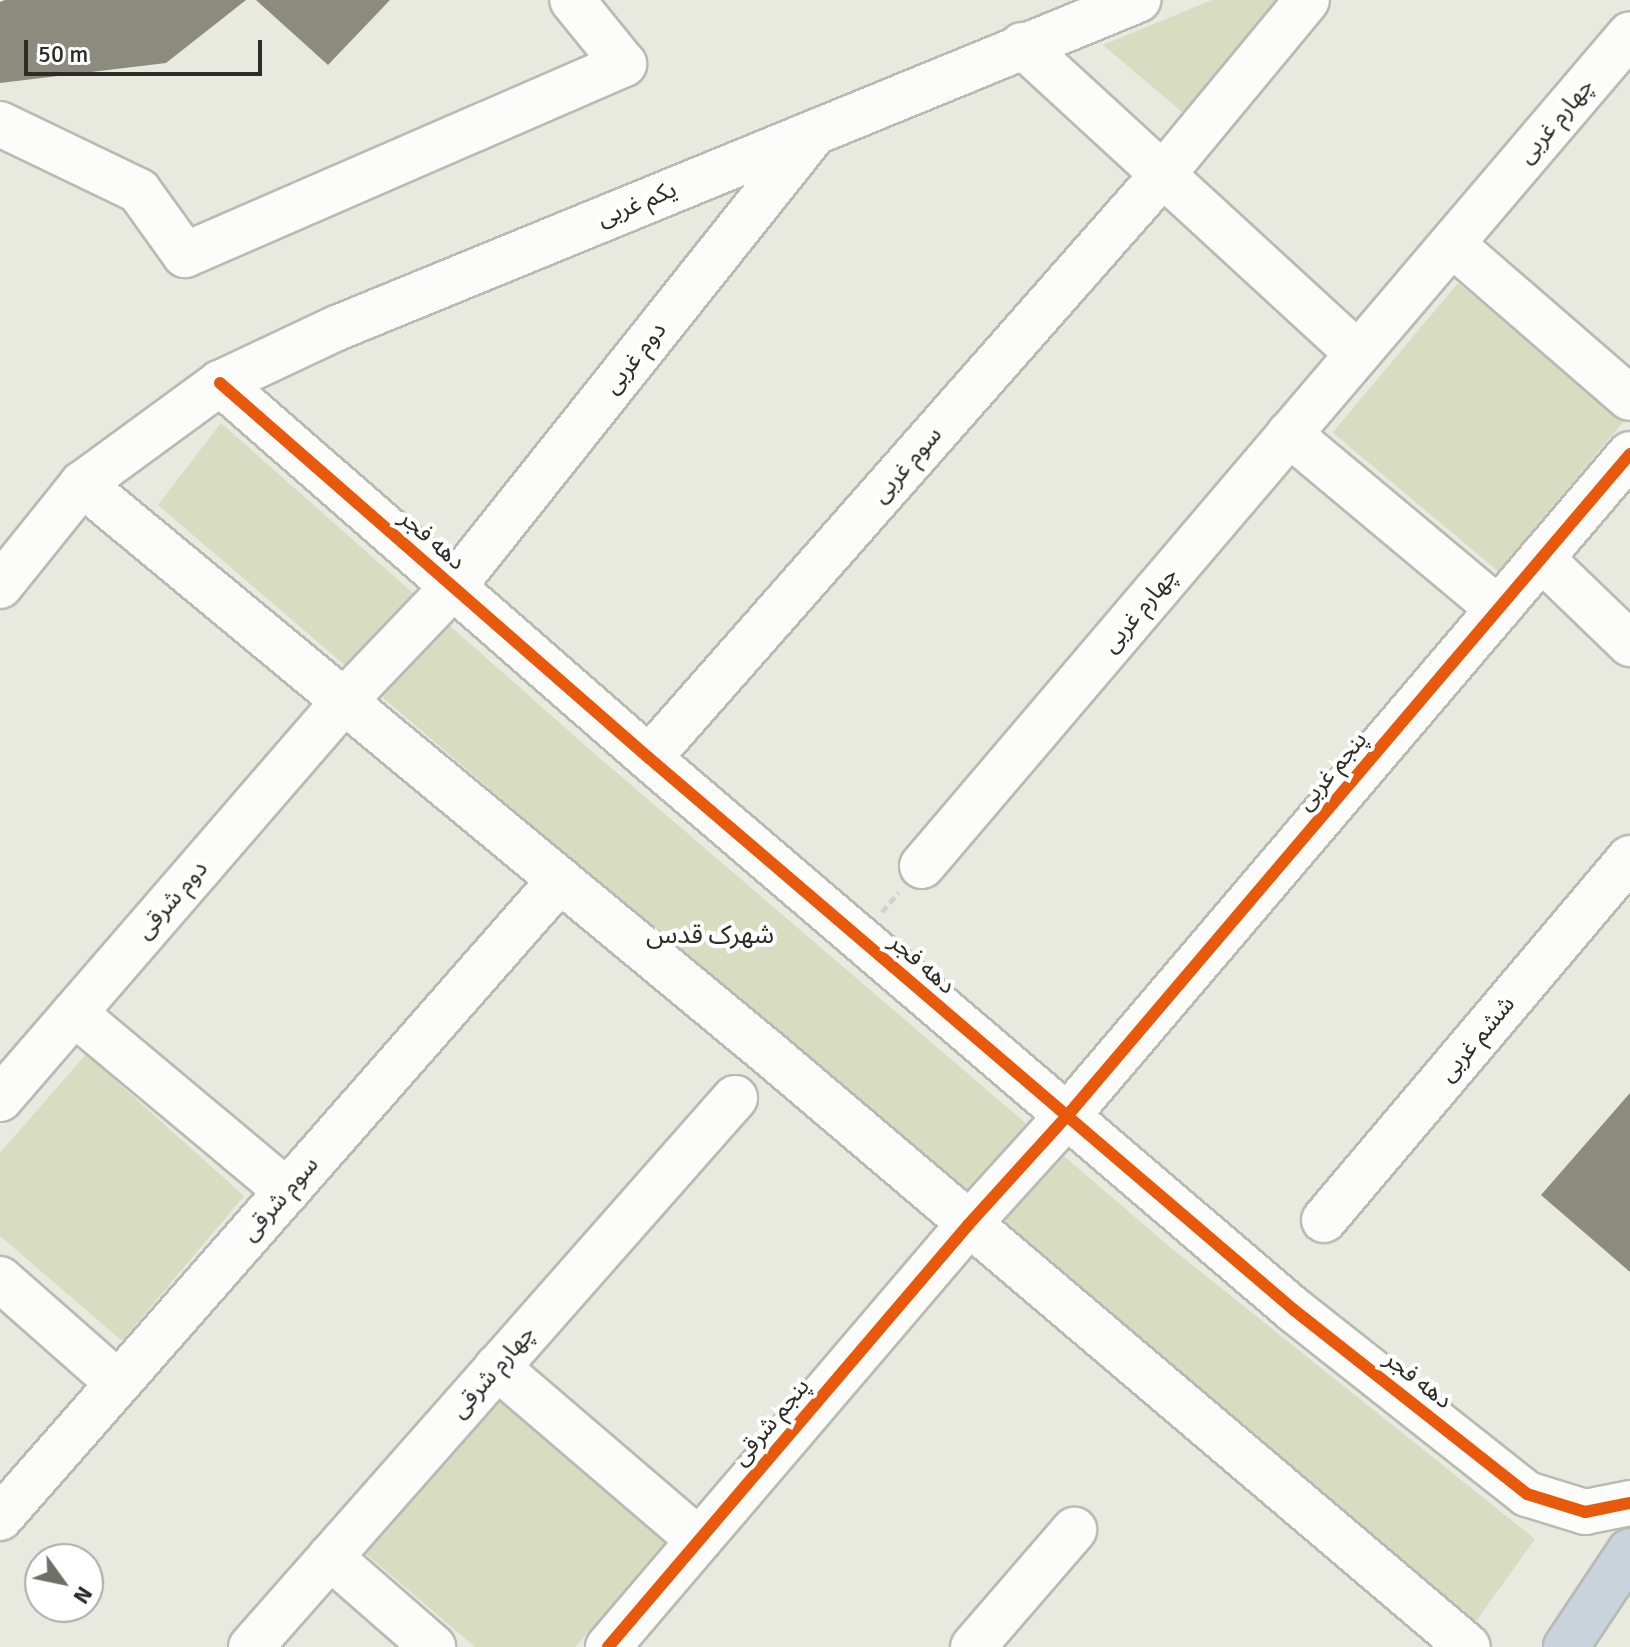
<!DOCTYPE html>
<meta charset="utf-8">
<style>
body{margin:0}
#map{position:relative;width:1630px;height:1647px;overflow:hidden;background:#e8eae0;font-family:Signika,"Noto Sans Arabic",sans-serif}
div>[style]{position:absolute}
.green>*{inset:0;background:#d8dcc0;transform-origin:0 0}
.building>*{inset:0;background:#8b8c7e}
.path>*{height:5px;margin-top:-2.5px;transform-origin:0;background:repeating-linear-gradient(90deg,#d2d2d0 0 8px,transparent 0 12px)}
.roads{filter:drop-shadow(2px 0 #b9bab3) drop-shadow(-2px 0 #b9bab3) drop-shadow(0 2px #b9bab3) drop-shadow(0 -2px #b9bab3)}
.minor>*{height:44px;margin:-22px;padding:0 22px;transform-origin:22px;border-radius:22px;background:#fcfcfa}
.highway>*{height:44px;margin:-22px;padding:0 22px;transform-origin:22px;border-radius:22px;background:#c8d3db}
.cycleway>*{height:12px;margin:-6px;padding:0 6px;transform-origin:6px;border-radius:6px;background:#e8590c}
span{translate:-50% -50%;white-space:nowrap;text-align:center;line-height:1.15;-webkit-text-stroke:8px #fff;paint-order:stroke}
.street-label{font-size:24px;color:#2c2d26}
.neighbourhood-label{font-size:26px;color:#2c2d26}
.north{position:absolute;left:24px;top:1543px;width:80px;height:80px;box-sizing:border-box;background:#fff;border:2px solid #ababa8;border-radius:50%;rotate:123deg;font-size:22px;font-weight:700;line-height:32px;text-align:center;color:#2c2d26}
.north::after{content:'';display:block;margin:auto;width:28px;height:36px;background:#6e6f67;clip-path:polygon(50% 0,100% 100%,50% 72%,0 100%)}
.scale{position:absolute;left:24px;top:40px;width:238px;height:36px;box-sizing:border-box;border:4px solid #2c2d26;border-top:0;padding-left:10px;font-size:24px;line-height:28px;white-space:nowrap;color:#2c2d26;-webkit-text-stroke:6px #fff;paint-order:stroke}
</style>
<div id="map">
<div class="green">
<div style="clip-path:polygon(1212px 0,1276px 0,1183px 113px,1103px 45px)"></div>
<div style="left:1458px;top:283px;width:216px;height:195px;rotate:40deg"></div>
<div style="clip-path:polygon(221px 423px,588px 748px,1171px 1248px,1535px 1539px,1476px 1621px,940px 1175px,158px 505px)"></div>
<div style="clip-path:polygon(86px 1054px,244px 1196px,122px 1341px,0 1236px,0 1153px)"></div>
<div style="clip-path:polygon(495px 1386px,671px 1538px,575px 1647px,475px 1647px,352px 1542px)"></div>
</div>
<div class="building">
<div style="clip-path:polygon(5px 0,246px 0,166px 63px,0 83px,0 2px)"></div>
<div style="clip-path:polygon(256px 0,390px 0,328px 65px)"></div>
<div style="clip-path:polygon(1630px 1093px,1630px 1272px,1541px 1195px)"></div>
</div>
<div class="path">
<div style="left:882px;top:912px;width:26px;rotate:-50deg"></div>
</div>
<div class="roads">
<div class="minor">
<div style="left:1022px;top:45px;width:456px;rotate:42.6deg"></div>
<div style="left:0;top:124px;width:154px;rotate:25.7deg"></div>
<div style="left:139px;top:191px;width:79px;rotate:54.3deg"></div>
<div style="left:185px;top:255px;width:479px;rotate:-23.5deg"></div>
<div style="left:624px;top:64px;width:82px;rotate:-129.1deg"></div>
<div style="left:1452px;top:244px;width:235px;rotate:40.9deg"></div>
<div style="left:220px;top:383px;width:570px;rotate:41.16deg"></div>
<div style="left:649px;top:758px;width:849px;rotate:40.56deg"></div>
<div style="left:1294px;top:1310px;width:297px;rotate:38.3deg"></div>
<div style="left:1527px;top:1494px;width:61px;rotate:17.2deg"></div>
<div style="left:1585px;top:1512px;width:46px;rotate:-11.3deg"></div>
<div style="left:1289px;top:434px;width:273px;rotate:39.9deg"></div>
<div style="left:82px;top:484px;width:895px;rotate:39.65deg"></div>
<div style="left:771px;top:1055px;width:914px;rotate:40.34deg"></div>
<div style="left:1541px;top:558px;width:124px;rotate:44deg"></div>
<div style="left:0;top:586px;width:131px;rotate:-51.2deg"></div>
<div style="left:82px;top:484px;width:171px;rotate:-36.2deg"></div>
<div style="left:220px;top:383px;width:129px;rotate:-25.2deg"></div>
<div style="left:337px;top:328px;width:866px;rotate:-22.27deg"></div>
<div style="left:649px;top:758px;width:779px;rotate:-48.64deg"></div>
<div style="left:1164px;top:173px;width:224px;rotate:-50.4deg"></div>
<div style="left:922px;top:866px;width:1092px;rotate:-49.6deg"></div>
<div style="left:74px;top:1013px;width:278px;rotate:39.9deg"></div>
<div style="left:0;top:1099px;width:526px;rotate:-49.16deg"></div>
<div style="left:344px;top:701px;width:158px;rotate:-46.3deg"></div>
<div style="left:453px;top:587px;width:581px;rotate:-51.49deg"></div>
<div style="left:1324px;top:1220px;width:474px;rotate:-49.8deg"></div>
<div style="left:0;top:1279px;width:157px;rotate:41.4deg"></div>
<div style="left:497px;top:1367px;width:266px;rotate:40.6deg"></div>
<div style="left:0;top:1518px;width:849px;rotate:-48.73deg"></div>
<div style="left:330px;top:1557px;width:137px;rotate:41.1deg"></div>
<div style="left:251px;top:1647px;width:732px;rotate:-48.6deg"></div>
<div style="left:608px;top:1647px;width:555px;rotate:-49.53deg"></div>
<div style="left:968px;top:1225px;width:147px;rotate:-47.8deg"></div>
<div style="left:1067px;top:1116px;width:869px;rotate:-49.62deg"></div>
<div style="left:973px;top:1647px;width:155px;rotate:-49.2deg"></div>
</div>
<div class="highway">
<div style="left:1566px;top:1647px;width:115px;rotate:-56.3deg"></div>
</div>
</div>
<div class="cycleway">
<div style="left:220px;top:383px;width:570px;rotate:41.16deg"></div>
<div style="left:649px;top:758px;width:849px;rotate:40.56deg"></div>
<div style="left:1294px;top:1310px;width:297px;rotate:38.3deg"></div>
<div style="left:1527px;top:1494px;width:61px;rotate:17.2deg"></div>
<div style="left:1585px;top:1512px;width:46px;rotate:-11.3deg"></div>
<div style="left:608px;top:1647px;width:555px;rotate:-49.53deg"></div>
<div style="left:968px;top:1225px;width:147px;rotate:-47.8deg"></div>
<div style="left:1067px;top:1116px;width:869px;rotate:-49.62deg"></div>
</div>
<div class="street-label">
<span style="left:1556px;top:121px;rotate:-50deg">چهارم غربی</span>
<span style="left:637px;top:204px;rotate:-22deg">یکم غربی</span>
<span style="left:635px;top:358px;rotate:-51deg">دوم غربی</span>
<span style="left:907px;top:465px;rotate:-49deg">سوم غربی</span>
<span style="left:432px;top:540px;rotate:41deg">دهه فجر</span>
<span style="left:1140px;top:610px;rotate:-50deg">چهارم غربی</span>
<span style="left:1332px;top:771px;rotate:-50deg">پنجم غربی</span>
<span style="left:172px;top:900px;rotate:-49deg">دوم شرقی</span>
<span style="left:922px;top:964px;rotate:41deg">دهه فجر</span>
<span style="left:1477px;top:1039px;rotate:-50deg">ششم غربی</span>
<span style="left:280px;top:1199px;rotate:-49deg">سوم شرقی</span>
<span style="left:493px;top:1372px;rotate:-49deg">چهارم شرقی</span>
<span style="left:1418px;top:1380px;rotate:38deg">دهه فجر</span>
<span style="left:771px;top:1422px;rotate:-50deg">پنجم شرقی</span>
</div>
<div class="neighbourhood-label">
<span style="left:710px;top:936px">شهرک قدس</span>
</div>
<div class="north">N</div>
<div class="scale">50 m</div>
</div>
